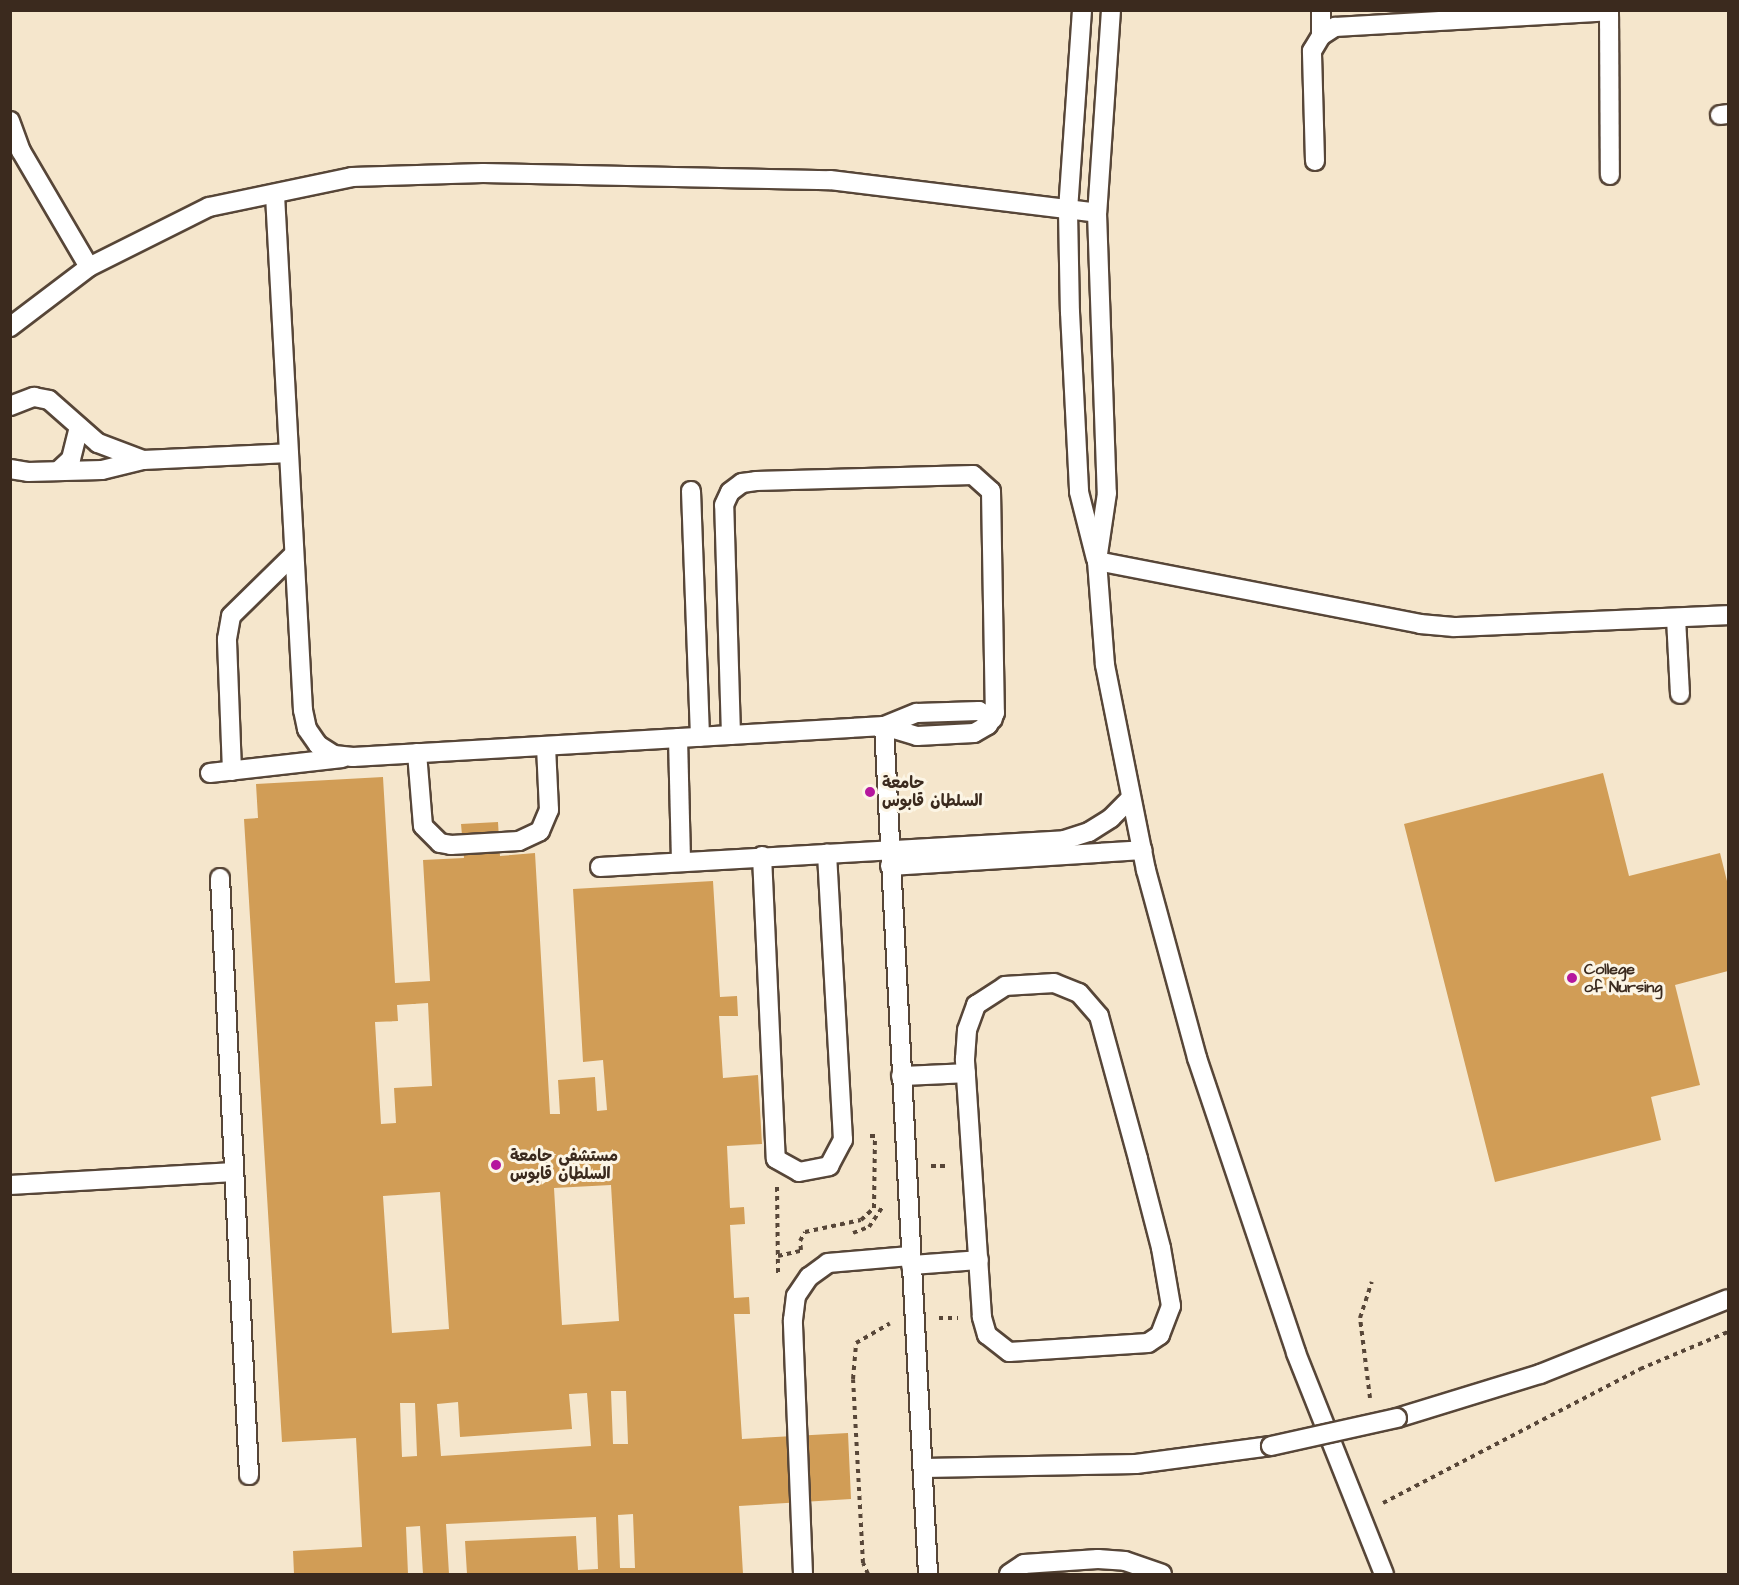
<!DOCTYPE html>
<meta charset="utf-8">
<style>
body{margin:0}
#map{position:relative;width:1739px;height:1585px;overflow:hidden;background:#f5e6cc;font-family:"Architects Daughter","Playpen Sans Arabic",sans-serif}
div>[style]{position:absolute}
.building>*{inset:0;background:#d19d56}
.path>*{height:4px;margin-top:-2px;transform-origin:0;background:repeating-linear-gradient(90deg,#574638 0 4.5px,transparent 0 9px)}
.roads{filter:drop-shadow(2px 0 #574638) drop-shadow(-2px 0 #574638) drop-shadow(0 2px #574638) drop-shadow(0 -2px #574638)}
.service>*{height:18px;margin:-9px;padding:0 9px;transform-origin:9px;border-radius:9px;background:#fff}
.bridges{filter:drop-shadow(2px 0 #574638) drop-shadow(-2px 0 #574638) drop-shadow(0 2px #574638) drop-shadow(0 -2px #574638)}
.service-bridge>*{height:18px;margin:-9px;padding:0 9px;transform-origin:9px;border-radius:9px;background:#fff}
.dots>*{width:16px;height:16px;translate:-50% -50%;box-sizing:border-box;border:3px solid #fcf5e5;border-radius:50%}
span{translate:-50% -50%;white-space:nowrap;text-align:center;line-height:1.15;-webkit-text-stroke:6px #fcf5e5;paint-order:stroke}
.poi-label{font-size:16px;color:#3b2a1e;font-weight:700}
.left{translate:0 -50%;text-align:left}
.frame{position:absolute;inset:0;border:12px solid #3b2a1e;pointer-events:none}
</style>
<div id="map">
<div class="building">
<div style="clip-path:polygon(1603px 773px,1629px 876px,1720px 853px,1728px 885px,1728px 971px,1675px 985px,1700px 1085px,1651px 1097px,1661px 1140px,1495px 1182px,1404px 824px)"></div>
<div style="clip-path:polygon(evenodd,383px 777px,395px 983px,430px 981px,423px 860px,464px 858px,461px 824px,498px 822px,500px 856px,535px 853px,550px 1114px,560px 1114px,558px 1080px,595px 1077px,597px 1111px,607px 1110px,603px 1060px,583px 1062px,573px 889px,713px 881px,720px 997px,737px 996px,738px 1016px,719px 1016px,723px 1078px,758px 1075px,762px 1144px,727px 1146px,730px 1208px,744px 1207px,745px 1224px,730px 1225px,734px 1298px,749px 1297px,750px 1314px,734px 1314px,742px 1439px,848px 1433px,851px 1499px,739px 1506px,743px 1574px,467px 1574px,465px 1541px,576px 1536px,578px 1570px,598px 1569px,596px 1517px,446px 1524px,449px 1574px,423px 1574px,420px 1526px,406px 1527px,408px 1574px,294px 1574px,293px 1551px,362px 1547px,356px 1438px,282px 1442px,244px 819px,258px 818px,256px 784px,383px 777px,428px 1003px,432px 1086px,394px 1088px,396px 1123px,381px 1124px,375px 1022px,398px 1021px,397px 1005px,428px 1003px,383px 777px,611px 1185px,619px 1321px,562px 1325px,554px 1188px,611px 1185px,383px 777px,440px 1192px,449px 1329px,392px 1333px,383px 1196px,440px 1192px,383px 777px,611px 1391px,626px 1391px,628px 1444px,613px 1444px,611px 1391px,383px 777px,587px 1393px,591px 1446px,441px 1456px,437px 1404px,458px 1402px,460px 1437px,572px 1429px,569px 1394px,587px 1393px,383px 777px,400px 1403px,415px 1403px,417px 1456px,402px 1457px,400px 1403px,383px 777px,633px 1514px,635px 1568px,620px 1568px,618px 1515px,633px 1514px)"></div>
</div>
<div class="path">
<div style="left:931px;top:1166px;width:16px"></div>
<div style="left:777px;top:1187px;width:88px;rotate:89.3deg"></div>
<div style="left:853px;top:1233px;width:17px;rotate:-21deg"></div>
<div style="left:869px;top:1227px;width:23px;rotate:-56deg"></div>
<div style="left:801px;top:1250px;width:9px;rotate:-96deg"></div>
<div style="left:800px;top:1241px;width:10px;rotate:-61deg"></div>
<div style="left:805px;top:1232px;width:57px;rotate:-12.1deg"></div>
<div style="left:861px;top:1220px;width:18px;rotate:-43deg"></div>
<div style="left:874px;top:1208px;width:72px;rotate:-89.2deg"></div>
<div style="left:875px;top:1136px;width:6px;rotate:180deg"></div>
<div style="left:778px;top:1256px;width:23px;rotate:-13deg"></div>
<div style="left:939px;top:1318px;width:19px"></div>
<div style="left:1370px;top:1398px;width:81px;rotate:-97.1deg"></div>
<div style="left:1360px;top:1318px;width:38px;rotate:-72deg"></div>
<div style="left:1383px;top:1503px;width:290px;rotate:-27.5deg"></div>
<div style="left:1640px;top:1369px;width:95px;rotate:-22.8deg"></div>
<div style="left:868px;top:1574px;width:12px;rotate:-114deg"></div>
<div style="left:863px;top:1563px;width:184px;rotate:-93.1deg"></div>
<div style="left:853px;top:1379px;width:36px;rotate:-85deg"></div>
<div style="left:856px;top:1343px;width:39px;rotate:-30deg"></div>
</div>
<div class="roads">
<div class="service">
<div style="left:1082px;top:10px;width:201px;rotate:94deg"></div>
<div style="left:1068px;top:211px;width:101px;rotate:88.9deg"></div>
<div style="left:1070px;top:312px;width:180px;rotate:87.1deg"></div>
<div style="left:1079px;top:492px;width:69px;rotate:75.8deg"></div>
<div style="left:1111px;top:10px;width:203px;rotate:93.9deg"></div>
<div style="left:1097px;top:213px;width:280px;rotate:88deg"></div>
<div style="left:1107px;top:493px;width:69px;rotate:98.4deg"></div>
<div style="left:1097px;top:561px;width:104px;rotate:85.6deg"></div>
<div style="left:1105px;top:665px;width:209px;rotate:78.7deg"></div>
<div style="left:1146px;top:870px;width:195px;rotate:74.8deg"></div>
<div style="left:1197px;top:1058px;width:311px;rotate:71.4deg"></div>
<div style="left:1296px;top:1353px;width:238px;rotate:68.3deg"></div>
<div style="left:1321px;top:10px;width:26px;rotate:90deg"></div>
<div style="left:1609px;top:10px;width:165px;rotate:89.7deg"></div>
<div style="left:1720px;top:115px;width:8px;rotate:-7deg"></div>
<div style="left:10px;top:121px;width:32px;rotate:70deg"></div>
<div style="left:21px;top:151px;width:134px;rotate:59.6deg"></div>
<div style="left:1315px;top:161px;width:110px;rotate:-91.6deg"></div>
<div style="left:1312px;top:51px;width:17px;rotate:-59deg"></div>
<div style="left:1321px;top:36px;width:17px;rotate:-33deg"></div>
<div style="left:1335px;top:27px;width:274px;rotate:-3.3deg"></div>
<div style="left:275px;top:195px;width:516px;rotate:86.89deg"></div>
<div style="left:303px;top:710px;width:19px;rotate:78deg"></div>
<div style="left:307px;top:729px;width:19px;rotate:55deg"></div>
<div style="left:318px;top:745px;width:19px;rotate:32deg"></div>
<div style="left:334px;top:755px;width:19px;rotate:6deg"></div>
<div style="left:353px;top:757px;width:532px;rotate:-3.34deg"></div>
<div style="left:884px;top:726px;width:35px;rotate:-22deg"></div>
<div style="left:917px;top:713px;width:62px;rotate:-1.8deg"></div>
<div style="left:979px;top:711px;width:16px;rotate:30deg"></div>
<div style="left:10px;top:327px;width:99px;rotate:-37.2deg"></div>
<div style="left:89px;top:267px;width:134px;rotate:-26.6deg"></div>
<div style="left:209px;top:207px;width:146px;rotate:-11.8deg"></div>
<div style="left:352px;top:177px;width:131px;rotate:-1.7deg"></div>
<div style="left:483px;top:173px;width:347px;rotate:1.2deg"></div>
<div style="left:830px;top:180px;width:269px;rotate:7deg"></div>
<div style="left:10px;top:406px;width:26px;rotate:-21deg"></div>
<div style="left:34px;top:397px;width:15px;rotate:11deg"></div>
<div style="left:49px;top:400px;width:65px;rotate:41.3deg"></div>
<div style="left:98px;top:443px;width:48px;rotate:20.7deg"></div>
<div style="left:10px;top:469px;width:18px;rotate:9deg"></div>
<div style="left:28px;top:472px;width:74px;rotate:-1.5deg"></div>
<div style="left:102px;top:470px;width:42px;rotate:-13.7deg"></div>
<div style="left:143px;top:460px;width:146px;rotate:-2.7deg"></div>
<div style="left:58px;top:471px;width:18px;rotate:-43deg"></div>
<div style="left:71px;top:459px;width:33px;rotate:-76deg"></div>
<div style="left:691px;top:491px;width:246px;rotate:87.9deg"></div>
<div style="left:1097px;top:561px;width:329px;rotate:11deg"></div>
<div style="left:1420px;top:624px;width:34px;rotate:5deg"></div>
<div style="left:1454px;top:627px;width:274px;rotate:-2.5deg"></div>
<div style="left:1676px;top:618px;width:76px;rotate:87deg"></div>
<div style="left:884px;top:726px;width:849px;rotate:87.03deg"></div>
<div style="left:731px;top:735px;width:230px;rotate:-91.7deg"></div>
<div style="left:724px;top:505px;width:14px;rotate:-65deg"></div>
<div style="left:730px;top:492px;width:15px;rotate:-37deg"></div>
<div style="left:742px;top:483px;width:14px;rotate:-8deg"></div>
<div style="left:756px;top:481px;width:217px;rotate:-1.6deg"></div>
<div style="left:973px;top:475px;width:24px;rotate:42deg"></div>
<div style="left:991px;top:491px;width:222px;rotate:89deg"></div>
<div style="left:995px;top:713px;width:14px;rotate:120deg"></div>
<div style="left:988px;top:725px;width:16px;rotate:150deg"></div>
<div style="left:974px;top:733px;width:57px;rotate:177deg"></div>
<div style="left:917px;top:736px;width:34px;rotate:-163deg"></div>
<div style="left:678px;top:738px;width:124px;rotate:88.6deg"></div>
<div style="left:417px;top:753px;width:73px;rotate:85.3deg"></div>
<div style="left:423px;top:826px;width:24px;rotate:45deg"></div>
<div style="left:440px;top:843px;width:11px;rotate:10deg"></div>
<div style="left:451px;top:845px;width:68px;rotate:-3.4deg"></div>
<div style="left:519px;top:841px;width:23px;rotate:-25deg"></div>
<div style="left:540px;top:831px;width:23px;rotate:-67deg"></div>
<div style="left:549px;top:810px;width:64px;rotate:-92.7deg"></div>
<div style="left:232px;top:771px;width:132px;rotate:-92.2deg"></div>
<div style="left:227px;top:639px;width:23px;rotate:-80deg"></div>
<div style="left:231px;top:616px;width:88px;rotate:-44.5deg"></div>
<div style="left:210px;top:773px;width:133px;rotate:-6.5deg"></div>
<div style="left:762px;top:856px;width:303px;rotate:87.4deg"></div>
<div style="left:776px;top:1159px;width:26px;rotate:29deg"></div>
<div style="left:799px;top:1172px;width:31px;rotate:-11deg"></div>
<div style="left:829px;top:1166px;width:30px;rotate:-62deg"></div>
<div style="left:843px;top:1140px;width:287px;rotate:-93.2deg"></div>
<div style="left:890px;top:866px;width:253px;rotate:-3.6deg"></div>
<div style="left:600px;top:867px;width:465px;rotate:-3.3deg"></div>
<div style="left:1064px;top:840px;width:26px;rotate:-18deg"></div>
<div style="left:1089px;top:832px;width:26px;rotate:-32deg"></div>
<div style="left:1111px;top:818px;width:28px;rotate:-45deg"></div>
<div style="left:220px;top:878px;width:598px;rotate:87.22deg"></div>
<div style="left:1054px;top:983px;width:27px;rotate:22deg"></div>
<div style="left:1079px;top:993px;width:30px;rotate:49deg"></div>
<div style="left:1099px;top:1016px;width:148px;rotate:74.7deg"></div>
<div style="left:1138px;top:1159px;width:92px;rotate:75.5deg"></div>
<div style="left:1161px;top:1248px;width:59px;rotate:80.2deg"></div>
<div style="left:1171px;top:1306px;width:31px;rotate:111deg"></div>
<div style="left:1160px;top:1335px;width:14px;rotate:146deg"></div>
<div style="left:1148px;top:1343px;width:139px;rotate:176.3deg"></div>
<div style="left:1009px;top:1352px;width:28px;rotate:-142deg"></div>
<div style="left:987px;top:1335px;width:19px;rotate:-106deg"></div>
<div style="left:982px;top:1317px;width:259px;rotate:-93.8deg"></div>
<div style="left:965px;top:1059px;width:29px;rotate:-86deg"></div>
<div style="left:967px;top:1030px;width:27px;rotate:-70deg"></div>
<div style="left:976px;top:1005px;width:35px;rotate:-33deg"></div>
<div style="left:1005px;top:986px;width:49px;rotate:-3.5deg"></div>
<div style="left:901px;top:1076px;width:65px;rotate:-2.6deg"></div>
<div style="left:10px;top:1185px;width:224px;rotate:-3.3deg"></div>
<div style="left:911px;top:1265px;width:68px;rotate:-4.2deg"></div>
<div style="left:1397px;top:1418px;width:150px;rotate:-17.1deg"></div>
<div style="left:1540px;top:1374px;width:202px;rotate:-21.7deg"></div>
<div style="left:924px;top:1468px;width:212px;rotate:-1.1deg"></div>
<div style="left:1136px;top:1464px;width:136px;rotate:-7.6deg"></div>
<div style="left:803px;top:1574px;width:254px;rotate:-92.3deg"></div>
<div style="left:793px;top:1320px;width:24px;rotate:-83deg"></div>
<div style="left:796px;top:1296px;width:23px;rotate:-56deg"></div>
<div style="left:809px;top:1277px;width:24px;rotate:-36deg"></div>
<div style="left:828px;top:1263px;width:82px;rotate:-4.9deg"></div>
<div style="left:1009px;top:1574px;width:18px;rotate:-34deg"></div>
<div style="left:1024px;top:1564px;width:74px;rotate:-3.9deg"></div>
<div style="left:1098px;top:1559px;width:27px;rotate:4deg"></div>
<div style="left:1125px;top:1561px;width:39px;rotate:19deg"></div>
</div>
</div>
<div class="bridges">
<div class="service-bridge">
<div style="left:1271px;top:1446px;width:129px;rotate:-12.5deg"></div>
</div>
</div>
<div class="dots">
<div style="left:870px;top:792px;background:#b5179e"></div>
<div style="left:1572px;top:978px;background:#b5179e"></div>
<div style="left:496px;top:1165px;background:#b5179e"></div>
</div>
<div class="poi-label">
<span class="left" style="left:882px;top:792px">جامعة<br>السلطان قابوس</span>
<span class="left" style="left:1584px;top:978px">College<br>of Nursing</span>
<span class="left" style="left:510px;top:1165px">مستشفى جامعة<br>السلطان قابوس</span>
</div>
<div class="frame"></div>
</div>
